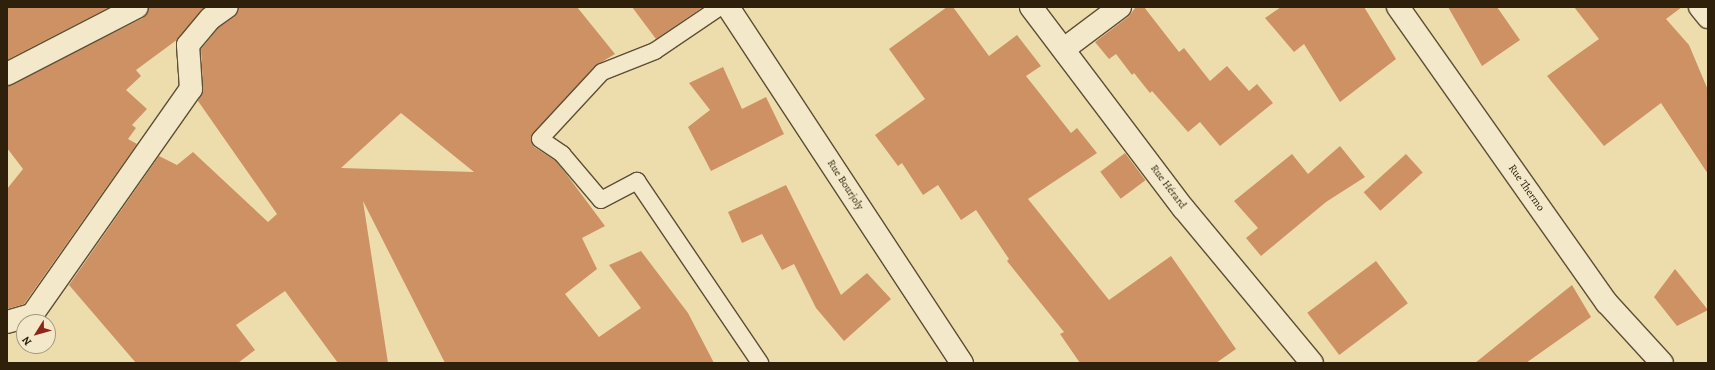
<!DOCTYPE html>
<meta charset="utf-8">
<style>
body{margin:0}
#map{position:relative;width:1715px;height:370px;overflow:hidden;background:#edddad;font-family:Alegreya,serif}
div>[style]{position:absolute}
.building>*{inset:0;background:#ce9163;transform-origin:0 0}
.roads{filter:drop-shadow(1px 0 #5e4f34) drop-shadow(-1px 0 #5e4f34) drop-shadow(0 1px #5e4f34) drop-shadow(0 -1px #5e4f34)}
.service>*{height:16px;margin:-8px;padding:0 8px;transform-origin:8px;border-radius:8px;background:#f3e9ca}
.minor>*{height:22px;margin:-11px;padding:0 11px;transform-origin:11px;border-radius:11px;background:#f3e9ca}
span{translate:-50% -50%;white-space:nowrap;text-align:center;line-height:1.15;-webkit-text-stroke:3px #f3e9ca;paint-order:stroke}
.street-label{font-size:11px;color:#2e200b}
.frame{position:absolute;inset:0;border:8px solid #2e200b;pointer-events:none}
.north{position:absolute;left:16px;top:314px;width:40px;height:40px;box-sizing:border-box;background:#f3e9ca;border:1px solid #a4997e;border-radius:50%;rotate:233deg;font-size:11px;font-weight:700;line-height:16px;text-align:center;color:#2e200b}
.north::after{content:'';display:block;margin:auto;width:14px;height:18px;background:#8f2418;clip-path:polygon(50% 0,100% 100%,50% 72%,0 100%)}
</style>
<div id="map">
<div class="building">
<div style="clip-path:polygon(7px 7px,110px 7px,7px 60px)"></div>
<div style="clip-path:polygon(149px 7px,205px 7px,178px 39px,136px 70px,141px 76px,126px 90px,147px 109px,132px 125px,136px 128px,128px 139px,137px 144px,24px 304px,7px 309px,7px 189px,23px 169px,7px 148px,7px 86px,143px 18px)"></div>
<div style="clip-path:polygon(evenodd,239px 7px,577px 7px,615px 54px,595px 66px,531px 138px,534px 147px,556px 161px,564px 171px,605px 226px,582px 238px,597px 269px,565px 294px,599px 337px,641px 308px,609px 265px,641px 251px,688px 313px,714px 363px,445px 363px,363px 201px,388px 363px,338px 363px,285px 291px,236px 325px,255px 350px,238px 363px,136px 363px,69px 285px,159px 156px,177px 165px,193px 152px,268px 222px,277px 214px,198px 101px,203px 88px,201px 49px,219px 27px,234px 17px,239px 7px,401px 113px,474px 172px,341px 168px,401px 113px)"></div>
<div style="clip-path:polygon(632px 7px,703px 7px,656px 39px)"></div>
<div style="clip-path:polygon(947px 7px,953px 7px,989px 56px,1017px 35px,1041px 66px,1026px 76px,1071px 133px,1077px 128px,1097px 153px,1028px 199px,1109px 300px,1171px 256px,1236px 349px,1216px 363px,1080px 363px,1060px 334px,1064px 332px,1007px 261px,1009px 259px,976px 210px,961px 220px,938px 185px,923px 195px,902px 163px,898px 166px,875px 135px,925px 99px,889px 49px)"></div>
<div style="clip-path:polygon(1136px 7px,1144px 7px,1179px 52px,1184px 48px,1210px 81px,1227px 66px,1249px 91px,1257px 84px,1273px 103px,1220px 146px,1200px 122px,1188px 132px,1152px 91px,1150px 93px,1134px 73px,1132px 75px,1116px 54px,1109px 59px,1095px 42px,1128px 17px)"></div>
<div style="clip-path:polygon(1281px 7px,1364px 7px,1396px 59px,1340px 102px,1304px 44px,1294px 52px,1265px 18px)"></div>
<div style="clip-path:polygon(1448px 7px,1497px 7px,1520px 40px,1482px 66px)"></div>
<div style="clip-path:polygon(1574px 7px,1682px 7px,1666px 19px,1689px 45px,1708px 90px,1708px 174px,1661px 103px,1604px 146px,1547px 76px,1599px 39px)"></div>
<div style="clip-path:polygon(723px 67px,742px 109px,766px 97px,784px 134px,711px 171px,688px 127px,710px 110px,689px 83px)"></div>
<div style="clip-path:polygon(1340px 146px,1365px 177px,1326px 202px,1261px 256px,1246px 238px,1258px 228px,1234px 201px,1292px 154px,1308px 174px)"></div>
<div style="left:1125px;top:153px;width:34px;height:31px;rotate:53deg"></div>
<div style="left:1406px;top:154px;width:25px;height:57px;rotate:48deg"></div>
<div style="clip-path:polygon(786px 185px,841px 295px,867px 273px,891px 299px,844px 341px,816px 308px,794px 264px,782px 270px,762px 234px,742px 243px,728px 212px)"></div>
<div style="left:1376px;top:261px;width:53px;height:86px;rotate:53deg"></div>
<div style="clip-path:polygon(1675px 269px,1708px 310px,1677px 326px,1654px 297px)"></div>
<div style="clip-path:polygon(1572px 285px,1591px 317px,1526px 363px,1475px 363px)"></div>
</div>
<div class="roads">
<div class="service">
<div style="left:720px;top:7px;width:78px;rotate:145.9deg"></div>
<div style="left:655px;top:51px;width:57px;rotate:158.4deg"></div>
<div style="left:602px;top:72px;width:91px;rotate:132.8deg"></div>
<div style="left:540px;top:139px;width:27px;rotate:34deg"></div>
<div style="left:562px;top:154px;width:60px;rotate:49.7deg"></div>
<div style="left:601px;top:200px;width:41px;rotate:-27.8deg"></div>
<div style="left:637px;top:181px;width:220px;rotate:55.9deg"></div>
</div>
<div class="minor">
<div style="left:728px;top:7px;width:426px;rotate:56.7deg"></div>
<div style="left:1031px;top:7px;width:253px;rotate:52.9deg"></div>
<div style="left:1184px;top:209px;width:200px;rotate:50.3deg"></div>
<div style="left:1398px;top:7px;width:362px;rotate:54.8deg"></div>
<div style="left:1607px;top:303px;width:81px;rotate:47.5deg"></div>
<div style="left:1700px;top:7px;width:13px;rotate:51deg"></div>
<div style="left:1064px;top:49px;width:70px;rotate:-36.9deg"></div>
<div style="left:7px;top:74px;width:146px;rotate:-27.3deg"></div>
<div style="left:7px;top:322px;width:26px;rotate:-16deg"></div>
<div style="left:32px;top:315px;width:276px;rotate:-54.9deg"></div>
<div style="left:191px;top:89px;width:44px;rotate:-93.9deg"></div>
<div style="left:188px;top:45px;width:35px;rotate:-50deg"></div>
<div style="left:211px;top:18px;width:19px;rotate:-35deg"></div>
</div>
</div>
<div class="street-label">
<span style="left:845px;top:185px;rotate:57deg">Rue Bourjoly</span>
<span style="left:1168px;top:187px;rotate:53deg">Rue Hérard</span>
<span style="left:1526px;top:188px;rotate:55deg">Rue Thermo</span>
</div>
<div class="frame"></div>
<div class="north">N</div>
</div>
